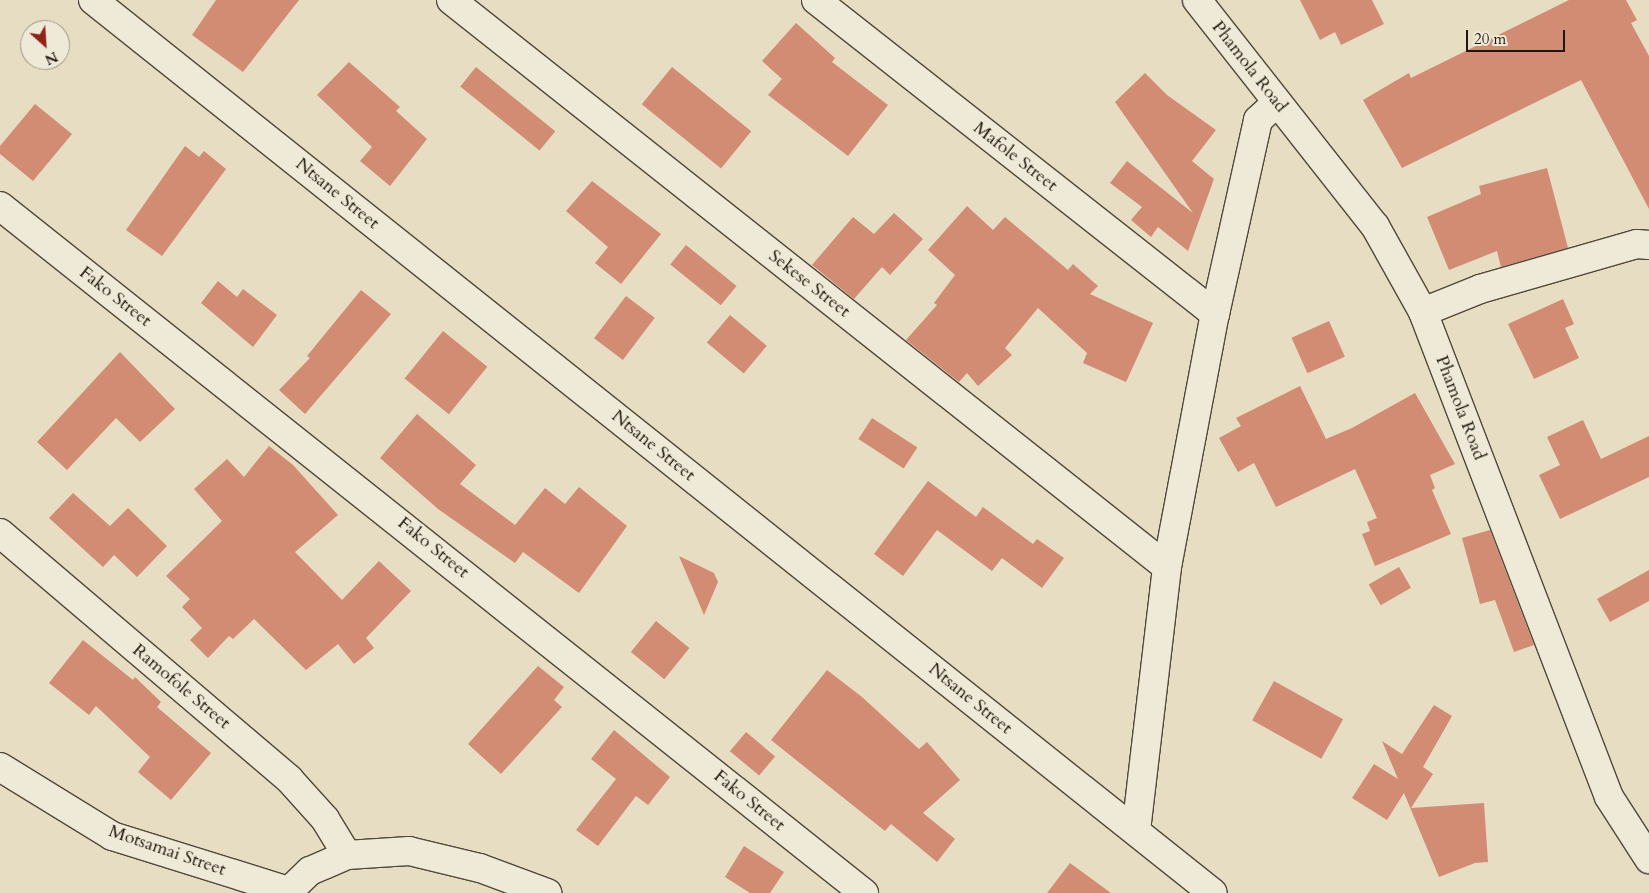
<!DOCTYPE html>
<style>
body{margin:0}
#map{position:relative;width:1649px;height:893px;overflow:hidden;background:#e7ddc2;font-family:Cardo,serif}
div>[style]{position:absolute}
.building>*{inset:0;background:#d28c73;transform-origin:0 0}
.roads{filter:drop-shadow(1px 0 #51483a) drop-shadow(-1px 0 #51483a) drop-shadow(0 1px #51483a) drop-shadow(0 -1px #51483a)}
.street>*{height:28px;margin:-14px;padding:0 14px;transform-origin:14px;border-radius:14px;background:#efe9d7}
.secondary>*{height:28px;margin:-14px;padding:0 14px;transform-origin:14px;border-radius:14px;background:#efe9d7}
span{translate:-50% -50%;white-space:nowrap;text-align:center;line-height:1.15;-webkit-text-stroke:4.5px #efe9d7;paint-order:stroke}
.street-label{font-size:18px;color:#1f160d}
.north{position:absolute;left:20px;top:20px;width:50px;height:50px;box-sizing:border-box;background:#efe9d7;border:1px solid #9c9586;border-radius:50%;rotate:154deg;font-size:14px;font-weight:700;line-height:20px;text-align:center;color:#1f160d}
.north::after{content:'';display:block;margin:auto;width:18px;height:22px;background:#8f2418;clip-path:polygon(50% 0,100% 100%,50% 72%,0 100%)}
.scale{position:absolute;left:1466px;top:30px;width:99px;height:22px;box-sizing:border-box;border:2px solid #1f160d;border-top:0;padding-left:6px;font-size:15px;line-height:18px;white-space:nowrap;color:#1f160d;-webkit-text-stroke:4px #efe9d7;paint-order:stroke}
</style>
<div id="map">
<div class="building">
<div style="clip-path:polygon(216px 0,299px 0,243px 72px,192px 35px)"></div>
<div style="clip-path:polygon(1300px 0,1372px 0,1384px 24px,1341px 45px,1335px 32px,1320px 40px)"></div>
<div style="clip-path:polygon(1569px 0,1626px 0,1637px 20px,1631px 23px,1649px 56px,1649px 209px,1581px 80px,1402px 168px,1363px 100px,1409px 73px,1411px 78px)"></div>
<div style="clip-path:polygon(796px 23px,835px 58px,832px 62px,888px 105px,848px 156px,768px 95px,782px 79px,762px 61px)"></div>
<div style="clip-path:polygon(349px 62px,400px 107px,396px 111px,427px 139px,390px 186px,360px 161px,372px 147px,317px 95px)"></div>
<div style="left:476px;top:67px;width:102px;height:25px;rotate:39deg"></div>
<div style="left:672px;top:67px;width:102px;height:48px;rotate:39deg"></div>
<div style="clip-path:polygon(1145px 73px,1167px 95px,1216px 130px,1192px 161px,1214px 179px,1188px 251px,1158px 227px,1151px 237px,1131px 220px,1142px 207px,1110px 183px,1127px 161px,1193px 213px,1115px 102px)"></div>
<div style="clip-path:polygon(35px 104px,72px 134px,33px 181px,0 154px,0 146px)"></div>
<div style="clip-path:polygon(185px 146px,199px 157px,204px 151px,226px 169px,162px 256px,126px 230px)"></div>
<div style="clip-path:polygon(1547px 168px,1568px 248px,1501px 267px,1497px 251px,1449px 270px,1427px 217px,1481px 194px,1479px 186px)"></div>
<div style="clip-path:polygon(592px 181px,661px 234px,621px 284px,595px 263px,608px 247px,566px 211px)"></div>
<div style="clip-path:polygon(967px 206px,993px 230px,1005px 217px,1068px 270px,1073px 264px,1098px 286px,1090px 294px,1153px 323px,1126px 382px,1083px 363px,1087px 353px,1038px 308px,1005px 348px,1012px 355px,978px 386px,967px 373px,959px 382px,906px 340px,937px 305px,934px 303px,955px 275px,928px 250px)"></div>
<div style="clip-path:polygon(894px 213px,923px 239px,890px 275px,882px 267px,854px 299px,812px 265px,853px 217px,874px 234px)"></div>
<div style="left:686px;top:245px;width:65px;height:25px;rotate:39deg"></div>
<div style="clip-path:polygon(218px 281px,237px 297px,243px 289px,277px 315px,253px 347px,201px 303px)"></div>
<div style="clip-path:polygon(361px 290px,391px 314px,305px 414px,279px 390px,310px 358px,307px 356px)"></div>
<div style="left:626px;top:296px;width:36px;height:53px;rotate:37deg"></div>
<div style="clip-path:polygon(1563px 299px,1574px 324px,1565px 328px,1579px 358px,1534px 379px,1508px 324px)"></div>
<div style="left:730px;top:315px;width:48px;height:36px;rotate:40deg"></div>
<div style="left:1329px;top:321px;width:39px;height:41px;rotate:66deg"></div>
<div style="left:443px;top:331px;width:57px;height:61px;rotate:39deg"></div>
<div style="clip-path:polygon(120px 352px,175px 409px,140px 442px,116px 418px,67px 470px,37px 442px)"></div>
<div style="clip-path:polygon(1300px 386px,1326px 439px,1352px 428px,1415px 393px,1455px 464px,1430px 475px,1435px 488px,1432px 490px,1451px 534px,1375px 566px,1362px 534px,1370px 531px,1367px 522px,1377px 518px,1355px 469px,1276px 507px,1254px 463px,1238px 472px,1219px 438px,1241px 426px,1236px 418px)"></div>
<div style="clip-path:polygon(417px 414px,476px 465px,460px 484px,515px 525px,545px 488px,565px 504px,579px 487px,627px 526px,579px 593px,523px 552px,515px 563px,438px 509px,380px 458px)"></div>
<div style="left:872px;top:418px;width:54px;height:25px;rotate:33deg"></div>
<div style="clip-path:polygon(1583px 420px,1601px 459px,1649px 436px,1649px 477px,1560px 519px,1539px 475px,1560px 465px,1547px 437px)"></div>
<div style="clip-path:polygon(269px 446px,293px 465px,338px 515px,295px 552px,342px 600px,379px 561px,411px 591px,366px 638px,374px 648px,354px 664px,338px 644px,306px 670px,254px 619px,233px 639px,229px 636px,208px 658px,190px 640px,202px 628px,182px 607px,190px 599px,166px 576px,222px 521px,194px 489px,227px 459px,244px 477px)"></div>
<div style="clip-path:polygon(928px 481px,976px 517px,983px 507px,1033px 544px,1037px 539px,1064px 558px,1042px 588px,1002px 558px,992px 571px,937px 530px,903px 576px,874px 554px)"></div>
<div style="clip-path:polygon(73px 493px,110px 526px,128px 508px,167px 546px,137px 577px,114px 555px,103px 567px,49px 518px)"></div>
<div style="clip-path:polygon(1490px 530px,1534px 645px,1514px 652px,1495px 600px,1480px 604px,1462px 538px)"></div>
<div style="clip-path:polygon(679px 556px,714px 573px,718px 582px,704px 615px)"></div>
<div style="left:1399px;top:567px;width:24px;height:35px;rotate:60deg"></div>
<div style="clip-path:polygon(1649px 570px,1649px 601px,1610px 622px,1597px 599px)"></div>
<div style="left:656px;top:621px;width:43px;height:40px;rotate:39deg"></div>
<div style="clip-path:polygon(83px 640px,133px 680px,135px 677px,161px 702px,157px 707px,211px 753px,171px 800px,138px 772px,150px 757px,96px 706px,89px 715px,49px 683px)"></div>
<div style="clip-path:polygon(538px 666px,564px 687px,554px 700px,562px 707px,501px 774px,468px 744px)"></div>
<div style="clip-path:polygon(827px 670px,862px 697px,919px 749px,927px 742px,960px 780px,923px 813px,955px 839px,937px 862px,891px 824px,885px 831px,771px 740px)"></div>
<div style="left:1274px;top:681px;width:79px;height:45px;rotate:29deg"></div>
<div style="clip-path:polygon(1434px 705px,1452px 716px,1423px 767px,1433px 774px,1411px 808px,1484px 803px,1488px 862px,1475px 863px,1439px 877px,1404px 793px,1387px 820px,1352px 798px,1374px 764px,1398px 779px,1382px 741px,1402px 754px)"></div>
<div style="clip-path:polygon(614px 730px,670px 777px,648px 805px,636px 796px,598px 846px,576px 830px,616px 779px,591px 759px)"></div>
<div style="left:746px;top:732px;width:38px;height:25px;rotate:40deg"></div>
<div style="clip-path:polygon(744px 846px,784px 872px,770px 893px,750px 893px,725px 877px)"></div>
<div style="clip-path:polygon(1070px 863px,1111px 893px,1047px 893px)"></div>
</div>
<div class="roads">
<div class="street">
<div style="left:451px;top:0;width:913px;rotate:38.38deg"></div>
<div style="left:816px;top:0;width:508px;rotate:38.2deg"></div>
<div style="left:1197px;top:0;width:288px;rotate:51.8deg"></div>
<div style="left:1375px;top:226px;width:98px;rotate:60.8deg"></div>
<div style="left:1423px;top:312px;width:519px;rotate:69.02deg"></div>
<div style="left:1609px;top:797px;width:74px;rotate:57.2deg"></div>
<div style="left:0;top:206px;width:1104px;rotate:38.49deg"></div>
<div style="left:1423px;top:312px;width:61px;rotate:-22deg"></div>
<div style="left:1480px;top:289px;width:163px;rotate:-16deg"></div>
<div style="left:1637px;top:244px;width:12px;rotate:5deg"></div>
<div style="left:0;top:533px;width:380px;rotate:40.4deg"></div>
<div style="left:289px;top:779px;width:54px;rotate:48deg"></div>
<div style="left:325px;top:819px;width:42px;rotate:58.6deg"></div>
<div style="left:0;top:767px;width:132px;rotate:31.6deg"></div>
<div style="left:112px;top:836px;width:185px;rotate:17.3deg"></div>
<div style="left:1136px;top:831px;width:266px;rotate:-83.3deg"></div>
<div style="left:1167px;top:567px;width:258px;rotate:-79.3deg"></div>
<div style="left:1215px;top:314px;width:199px;rotate:-77.5deg"></div>
<div style="left:1258px;top:120px;width:26px;rotate:-43deg"></div>
</div>
<div class="secondary">
<div style="left:93px;top:0;width:1432px;rotate:38.57deg"></div>
<div style="left:287px;top:893px;width:32px;rotate:-44deg"></div>
<div style="left:310px;top:871px;width:40px;rotate:-23.4deg"></div>
<div style="left:347px;top:855px;width:62px;rotate:-3.7deg"></div>
<div style="left:409px;top:851px;width:73px;rotate:13.5deg"></div>
<div style="left:480px;top:868px;width:72px;rotate:20.5deg"></div>
</div>
</div>
<div class="street-label">
<span style="left:1249px;top:67px;rotate:52deg">Phamola Road</span>
<span style="left:1015px;top:157px;rotate:38deg">Mafole Street</span>
<span style="left:337px;top:194px;rotate:39deg">Ntsane Street</span>
<span style="left:809px;top:284px;rotate:38deg">Sekese Street</span>
<span style="left:115px;top:297px;rotate:38deg">Fako Street</span>
<span style="left:1460px;top:408px;rotate:69deg">Phamola Road</span>
<span style="left:653px;top:446px;rotate:39deg">Ntsane Street</span>
<span style="left:433px;top:548px;rotate:39deg">Fako Street</span>
<span style="left:181px;top:687px;rotate:40deg">Ramofole Street</span>
<span style="left:970px;top:699px;rotate:39deg">Ntsane Street</span>
<span style="left:749px;top:801px;rotate:39deg">Fako Street</span>
<span style="left:167px;top:851px;rotate:19deg">Motsamai Street</span>
</div>
<div class="north">N</div>
<div class="scale">20 m</div>
</div>
